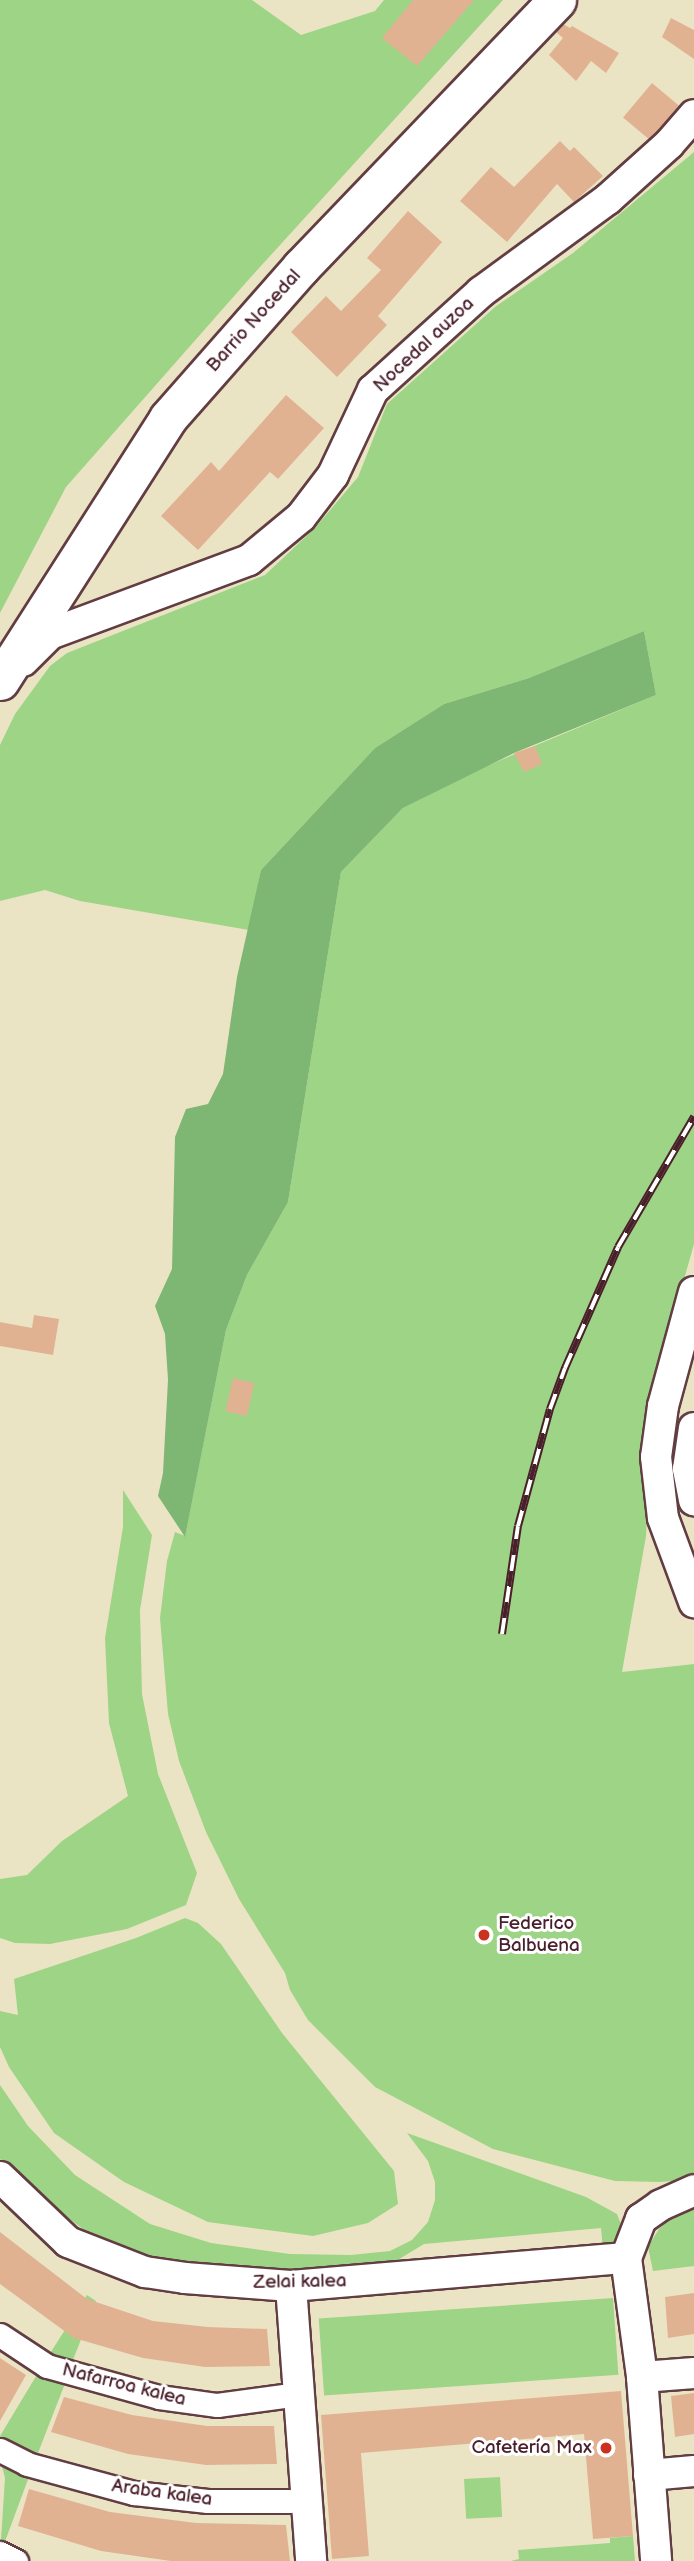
<!DOCTYPE html>
<meta charset="utf-8">
<style>
body{margin:0}
#map{position:relative;width:694px;height:2561px;overflow:hidden;background:#ebe4c4;font-family:"Balsamiq Sans",sans-serif}
div>[style]{position:absolute}
.green>*{inset:0;background:#9dd486;transform-origin:0 0}
.forest>*{inset:0;background:#7eb673}
.building>*{inset:0;background:#e1b292;transform-origin:0 0}
.roads{filter:drop-shadow(2px 0 #623d42) drop-shadow(-2px 0 #623d42) drop-shadow(0 2px #623d42) drop-shadow(0 -2px #623d42)}
.pedestrian>*{height:23px;margin:-11.5px;padding:0 11.5px;transform-origin:11.5px;border-radius:11.5px;background:#fff}
.minor>*{height:30px;margin:-15px;padding:0 15px;transform-origin:15px;border-radius:15px;background:#fff}
.tertiary>*{height:37px;margin:-18.5px;padding:0 18.5px;transform-origin:18.5px;border-radius:18.5px;background:#fff}
.rail>*{height:8px;margin-top:-4px;transform-origin:0;background:repeating-linear-gradient(90deg,#fff 0 16px,#4a1f2b 0 32px);box-sizing:border-box;border-block:2px solid #4a1f2b}
.dots>*{width:19px;height:19px;translate:-50% -50%;box-sizing:border-box;border:4px solid #fff;border-radius:50%}
span{translate:-50% -50%;white-space:nowrap;text-align:center;line-height:1.15;-webkit-text-stroke:6px #fff;paint-order:stroke}
.street-label{font-size:19px;color:#4a1f2b}
.poi-label{font-size:19px;color:#4a1f2b}
.left{translate:0 -50%;text-align:left}
.right{translate:-100% -50%;text-align:right}
</style>
<div id="map">
<div class="green">
<div style="clip-path:polygon(0 0,252px 0,301px 35px,375px 11px,384px 0,503px 0,250px 278px,66px 487px,0 613px)"></div>
<div style="clip-path:polygon(694px 152px,694px 1244px,655px 1382px,646px 1536px,622px 1672px,694px 1664px,694px 2179px,660px 2182px,615px 2181px,493px 2149px,375px 2087px,308px 2020px,290px 1990px,285px 1973px,239px 1899px,206px 1832px,179px 1761px,168px 1714px,160px 1618px,167px 1561px,175px 1532px,185px 1536px,226px 1330px,247px 1275px,288px 1202px,341px 872px,403px 808px,482px 768px,656px 695px,644px 631px,529px 678px,444px 704px,375px 748px,261px 870px,249px 930px,80px 901px,45px 890px,0 901px,0 745px,15px 714px,50px 666px,67px 653px,265px 575px,315px 528px,358px 477px,387px 404px,495px 307px,573px 253px)"></div>
<div style="clip-path:polygon(123px 1490px,152px 1535px,140px 1610px,142px 1694px,158px 1774px,197px 1873px,186px 1905px,127px 1929px,50px 1944px,15px 1943px,0 1938px,0 1879px,27px 1875px,62px 1841px,128px 1796px,109px 1723px,105px 1638px,123px 1527px)"></div>
<div style="clip-path:polygon(185px 1918px,198px 1923px,221px 1944px,282px 2033px,394px 2171px,398px 2204px,368px 2223px,313px 2236px,208px 2222px,124px 2182px,54px 2133px,9px 2067px,0 2047px,0 2011px,18px 2015px,14px 1979px,136px 1938px)"></div>
<div style="clip-path:polygon(0 2085px,28px 2126px,75px 2175px,150px 2224px,211px 2243px,290px 2254px,351px 2255px,390px 2251px,412px 2240px,428px 2222px,435px 2200px,435px 2182px,428px 2161px,407px 2133px,586px 2197px,617px 2214px,624px 2232px,617px 2247px,603px 2250px,601px 2228px,424px 2244px,391px 2264px,322px 2270px,225px 2270px,150px 2257px,103px 2244px,32px 2191px,0 2159px)"></div>
<div style="clip-path:polygon(694px 2209px,694px 2266px,653px 2271px,648px 2247px,659px 2229px,671px 2217px)"></div>
<div style="clip-path:polygon(87px 2295px,96px 2301px,71px 2365px,49px 2355px)"></div>
<div style="left:613px;top:2298px;width:77px;height:295px;rotate:86deg"></div>
<div style="clip-path:polygon(41px 2368px,66px 2381px,36px 2458px,0 2441px,0 2436px)"></div>
<div style="clip-path:polygon(0 2459px,30px 2474px,0 2555px,5px 2478px)"></div>
<div style="left:500px;top:2477px;width:40px;height:36px;rotate:87deg"></div>
<div style="clip-path:polygon(633px 2536px,635px 2561px,511px 2561px,519px 2559px,518px 2550px,610px 2543px,610px 2538px)"></div>
</div>
<div class="forest">
<div style="clip-path:polygon(644px 631px,656px 695px,514px 753px,403px 808px,341px 872px,288px 1202px,247px 1275px,226px 1330px,185px 1537px,158px 1496px,163px 1473px,168px 1380px,165px 1334px,155px 1306px,172px 1269px,175px 1137px,186px 1109px,208px 1104px,223px 1074px,237px 977px,261px 870px,375px 748px,444px 704px,529px 678px)"></div>
</div>
<div class="building">
<div style="clip-path:polygon(413px 0,474px 0,417px 66px,382px 38px)"></div>
<div style="clip-path:polygon(671px 18px,694px 30px,694px 59px,662px 37px)"></div>
<div style="clip-path:polygon(563px 24px,570px 28px,572px 26px,619px 53px,606px 73px,591px 61px,576px 81px,549px 55px,563px 38px,556px 32px)"></div>
<div style="left:652px;top:83px;width:35px;height:45px;rotate:40deg"></div>
<div style="clip-path:polygon(560px 141px,570px 151px,574px 147px,603px 176px,574px 202px,557px 184px,507px 242px,460px 201px,491px 167px,514px 187px)"></div>
<div style="clip-path:polygon(408px 211px,442px 242px,378px 316px,387px 325px,337px 377px,291px 332px,326px 296px,341px 311px,381px 270px,367px 258px)"></div>
<div style="clip-path:polygon(286px 395px,324px 428px,278px 479px,270px 472px,198px 550px,161px 516px,211px 462px,219px 471px)"></div>
<div style="clip-path:polygon(535px 746px,542px 764px,524px 772px,514px 753px)"></div>
<div style="clip-path:polygon(34px 1315px,59px 1319px,53px 1355px,0 1346px,0 1322px,32px 1328px)"></div>
<div style="left:233px;top:1378px;width:22px;height:34px;rotate:13deg"></div>
<div style="clip-path:polygon(0 2232px,87px 2299px,153px 2321px,208px 2327px,267px 2329px,270px 2366px,205px 2367px,143px 2358px,74px 2338px,0 2284px)"></div>
<div style="clip-path:polygon(694px 2293px,694px 2334px,668px 2338px,665px 2297px)"></div>
<div style="clip-path:polygon(0 2358px,26px 2375px,0 2421px)"></div>
<div style="clip-path:polygon(621px 2391px,633px 2536px,593px 2539px,584px 2434px,361px 2453px,369px 2556px,332px 2559px,321px 2415px)"></div>
<div style="clip-path:polygon(694px 2393px,694px 2434px,675px 2437px,671px 2396px)"></div>
<div style="clip-path:polygon(64px 2397px,132px 2415px,207px 2426px,274px 2426px,277px 2464px,206px 2465px,128px 2454px,51px 2432px)"></div>
<div style="clip-path:polygon(29px 2489px,110px 2512px,196px 2523px,286px 2525px,290px 2561px,171px 2561px,101px 2551px,18px 2526px)"></div>
</div>
<div class="roads">
<div class="pedestrian">
<div style="left:0;top:2335px;width:56px;rotate:33.4deg"></div>
<div style="left:47px;top:2366px;width:116px;rotate:15.5deg"></div>
<div style="left:159px;top:2397px;width:59px;rotate:7.9deg"></div>
<div style="left:217px;top:2405px;width:82px;rotate:-7.7deg"></div>
<div style="left:0;top:2450px;width:30px;rotate:27deg"></div>
<div style="left:27px;top:2464px;width:111px;rotate:15.2deg"></div>
<div style="left:134px;top:2493px;width:74px;rotate:6.2deg"></div>
<div style="left:208px;top:2501px;width:81px"></div>
<div style="left:0;top:2553px;width:18px;rotate:27deg"></div>
</div>
<div class="minor">
<div style="left:23px;top:661px;width:38px;rotate:-45deg"></div>
<div style="left:50px;top:634px;width:212px;rotate:-20.4deg"></div>
<div style="left:249px;top:560px;width:67px;rotate:-39.6deg"></div>
<div style="left:301px;top:517px;width:53px;rotate:-52.7deg"></div>
<div style="left:333px;top:475px;width:94px;rotate:-64.8deg"></div>
<div style="left:373px;top:390px;width:146px;rotate:-42.2deg"></div>
<div style="left:481px;top:292px;width:157px;rotate:-36.2deg"></div>
<div style="left:608px;top:199px;width:82px;rotate:-42deg"></div>
<div style="left:669px;top:144px;width:38px;rotate:-49deg"></div>
<div style="left:694px;top:1292px;width:118px;rotate:105.2deg"></div>
<div style="left:663px;top:1406px;width:51px;rotate:97.8deg"></div>
<div style="left:656px;top:1457px;width:61px;rotate:83.5deg"></div>
<div style="left:663px;top:1518px;width:90px;rotate:69.7deg"></div>
<div style="left:694px;top:1428px;width:41px;rotate:98.3deg"></div>
<div style="left:688px;top:1469px;width:32px;rotate:79deg"></div>
<div style="left:0;top:2177px;width:94px;rotate:43.7deg"></div>
<div style="left:68px;top:2242px;width:83px;rotate:21.3deg"></div>
<div style="left:145px;top:2272px;width:40px;rotate:8.5deg"></div>
<div style="left:185px;top:2278px;width:106px;rotate:4.3deg"></div>
<div style="left:291px;top:2286px;width:336px;rotate:-4.8deg"></div>
<div style="left:626px;top:2258px;width:120px;rotate:82.3deg"></div>
<div style="left:642px;top:2377px;width:185px;rotate:85.6deg"></div>
<div style="left:626px;top:2258px;width:42px;rotate:-69deg"></div>
<div style="left:641px;top:2219px;width:24px;rotate:-35deg"></div>
<div style="left:661px;top:2205px;width:36px;rotate:-24deg"></div>
<div style="left:291px;top:2286px;width:276px;rotate:85.8deg"></div>
<div style="left:642px;top:2377px;width:52px;rotate:-4.4deg"></div>
<div style="left:649px;top:2475px;width:45px;rotate:-5.1deg"></div>
</div>
<div class="tertiary">
<div style="left:0;top:681px;width:312px;rotate:-57.4deg"></div>
<div style="left:168px;top:418px;width:201px;rotate:-48.6deg"></div>
<div style="left:301px;top:267px;width:370px;rotate:-46.2deg"></div>
</div>
</div>
<div class="rail">
<div style="left:502px;top:1634px;width:109px;rotate:-81.6deg"></div>
<div style="left:518px;top:1526px;width:121px;rotate:-74.7deg"></div>
<div style="left:550px;top:1409px;width:44px;rotate:-69.9deg"></div>
<div style="left:565px;top:1368px;width:132px;rotate:-66.3deg"></div>
<div style="left:618px;top:1247px;width:151px;rotate:-59.7deg"></div>
</div>
<div class="dots">
<div style="left:484px;top:1935px;background:#c8321e"></div>
<div style="left:606px;top:2448px;background:#c8321e"></div>
</div>
<div class="street-label">
<span style="left:254px;top:321px;rotate:-48deg">Barrio Nocedal</span>
<span style="left:424px;top:345px;rotate:-43deg">Nocedal auzoa</span>
<span style="left:300px;top:2282px;rotate:-1deg">Zelai kalea</span>
<span style="left:124px;top:2385px;rotate:14deg">Nafarroa kalea</span>
<span style="left:162px;top:2493px;rotate:8deg">Araba kalea</span>
</div>
<div class="poi-label">
<span class="left" style="left:498px;top:1935px">Federico<br>Balbuena</span>
<span class="right" style="left:592px;top:2448px">Cafetería Max</span>
</div>
</div>
